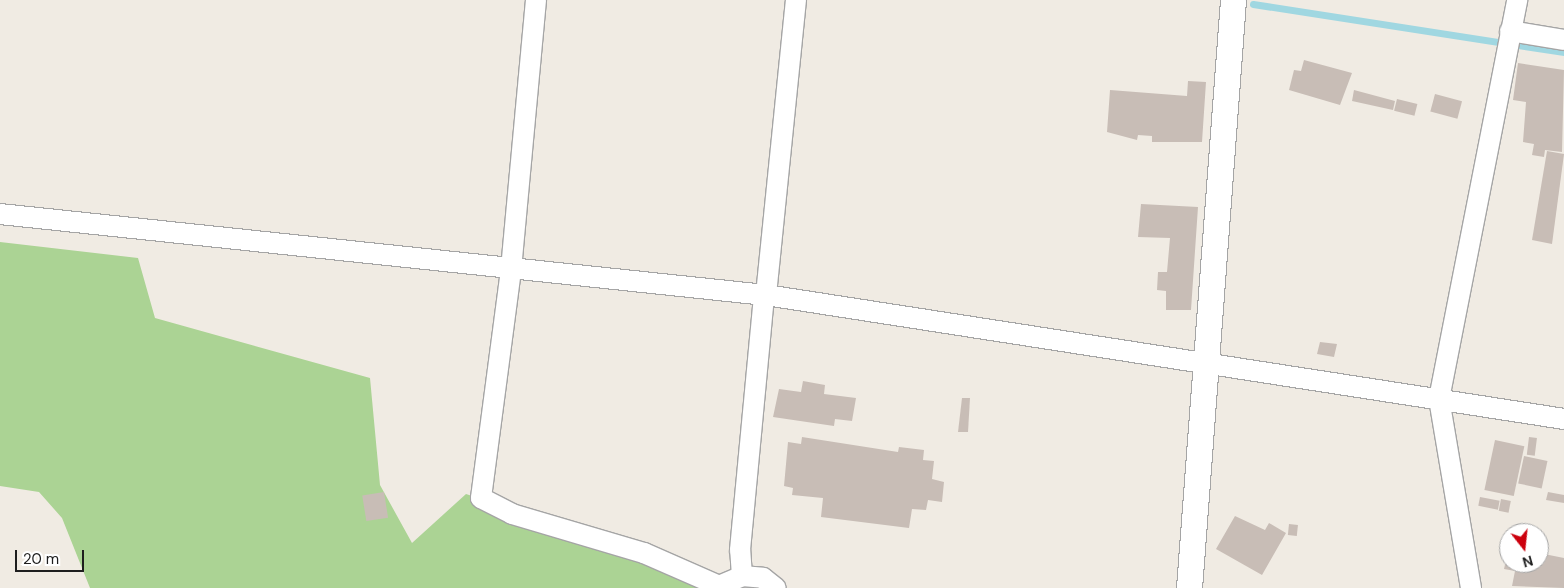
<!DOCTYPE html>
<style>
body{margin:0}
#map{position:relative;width:1564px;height:588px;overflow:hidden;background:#f0ebe3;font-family:"DM Sans",sans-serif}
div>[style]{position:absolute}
.forest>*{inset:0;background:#abd394}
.stream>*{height:7px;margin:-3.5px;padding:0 3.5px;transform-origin:3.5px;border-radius:3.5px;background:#a0d7e1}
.building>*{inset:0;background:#c8bdb6;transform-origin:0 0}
.roads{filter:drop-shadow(1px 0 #a5a5a5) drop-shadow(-1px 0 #a5a5a5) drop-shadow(0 1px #a5a5a5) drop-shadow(0 -1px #a5a5a5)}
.minor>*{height:20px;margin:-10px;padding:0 10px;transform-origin:10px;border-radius:10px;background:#fff}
.tertiary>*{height:25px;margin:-12.5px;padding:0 12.5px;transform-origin:12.5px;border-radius:12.5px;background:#fff}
span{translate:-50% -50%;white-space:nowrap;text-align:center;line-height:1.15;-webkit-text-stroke:4px #fff;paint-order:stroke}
.north{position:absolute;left:1499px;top:523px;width:50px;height:50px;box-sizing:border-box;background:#fff;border:1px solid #a5a5a5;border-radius:50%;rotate:164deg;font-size:14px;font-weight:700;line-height:20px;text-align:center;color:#1e1e1e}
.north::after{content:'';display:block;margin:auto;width:18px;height:22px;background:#cc000d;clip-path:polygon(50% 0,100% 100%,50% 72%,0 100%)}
.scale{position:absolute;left:15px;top:550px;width:69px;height:22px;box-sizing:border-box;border:2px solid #1e1e1e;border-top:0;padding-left:6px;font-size:15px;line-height:18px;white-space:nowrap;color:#1e1e1e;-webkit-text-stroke:4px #fff;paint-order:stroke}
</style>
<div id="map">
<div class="forest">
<div style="clip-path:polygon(0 242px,138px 258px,155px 318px,370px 378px,380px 485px,412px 543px,466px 494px,649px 553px,725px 588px,90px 588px,62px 518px,39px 492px,0 486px)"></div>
</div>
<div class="stream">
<div style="left:1253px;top:4px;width:315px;rotate:8.8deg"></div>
</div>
<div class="building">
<div style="clip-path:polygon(1304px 60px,1352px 73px,1340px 105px,1289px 90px,1294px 70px,1301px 71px)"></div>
<div style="clip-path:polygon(1518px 63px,1564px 70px,1562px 152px,1545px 150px,1544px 157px,1532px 155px,1534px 144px,1523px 142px,1526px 102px,1513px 100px)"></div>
<div style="clip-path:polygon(1188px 81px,1206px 82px,1202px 142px,1152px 142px,1152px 136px,1138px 135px,1137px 140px,1107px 132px,1110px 90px,1187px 96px)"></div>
<div style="clip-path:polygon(1354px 90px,1395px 101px,1393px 110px,1352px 101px)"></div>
<div style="left:1435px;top:94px;width:28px;height:18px;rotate:15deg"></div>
<div style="left:1397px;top:99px;width:21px;height:12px;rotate:14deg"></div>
<div style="clip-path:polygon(1547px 151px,1564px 154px,1552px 244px,1532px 240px)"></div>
<div style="clip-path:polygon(1141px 204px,1198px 207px,1191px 310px,1166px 310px,1166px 291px,1157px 290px,1158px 272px,1167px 272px,1170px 238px,1138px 237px)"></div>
<div style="clip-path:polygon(1320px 342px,1337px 344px,1334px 357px,1317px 354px)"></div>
<div style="clip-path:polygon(803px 381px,825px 385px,824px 394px,856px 398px,852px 421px,835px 419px,834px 426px,773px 417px,779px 389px,801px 392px)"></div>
<div style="clip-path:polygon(962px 398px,970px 398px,968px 432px,958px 432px)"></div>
<div style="clip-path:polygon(802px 437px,898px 452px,899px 447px,924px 450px,923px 460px,934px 461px,932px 479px,944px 482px,942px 502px,928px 500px,926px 510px,912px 509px,909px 528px,821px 517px,823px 498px,792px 495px,793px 488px,784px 486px,788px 442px,801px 444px)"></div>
<div style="left:1529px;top:437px;width:8px;height:18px;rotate:7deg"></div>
<div style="left:1495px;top:440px;width:30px;height:51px;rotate:12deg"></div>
<div style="left:1524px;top:456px;width:24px;height:28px;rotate:12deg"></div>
<div style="left:384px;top:492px;width:26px;height:22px;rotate:81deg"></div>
<div style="clip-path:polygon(1548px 492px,1564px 495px,1564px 503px,1546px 500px)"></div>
<div style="left:1480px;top:497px;width:20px;height:9px;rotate:11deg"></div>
<div style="left:1501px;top:499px;width:10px;height:12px;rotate:11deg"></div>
<div style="clip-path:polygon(1235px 516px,1265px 530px,1269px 523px,1286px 533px,1262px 575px,1216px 549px)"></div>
<div style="left:1289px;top:524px;width:9px;height:11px;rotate:6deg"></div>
<div style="clip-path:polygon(1539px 553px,1564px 558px,1564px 588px,1512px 586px,1515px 571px,1504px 569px,1506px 560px,1539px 563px)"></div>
</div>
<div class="roads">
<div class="minor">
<div style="left:536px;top:0;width:271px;rotate:95.3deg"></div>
<div style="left:511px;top:270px;width:230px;rotate:97.5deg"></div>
<div style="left:481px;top:498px;width:35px;rotate:27deg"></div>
<div style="left:512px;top:514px;width:138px;rotate:16.5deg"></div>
<div style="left:644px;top:553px;width:82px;rotate:23.7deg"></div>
<div style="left:719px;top:586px;width:25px;rotate:-23deg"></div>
<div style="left:742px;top:576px;width:21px;rotate:5deg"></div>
<div style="left:763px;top:578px;width:16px;rotate:38deg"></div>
<div style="left:1510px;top:31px;width:55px;rotate:9.5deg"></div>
<div style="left:0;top:214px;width:770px;rotate:6.04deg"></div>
<div style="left:766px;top:295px;width:808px;rotate:8.83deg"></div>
<div style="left:766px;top:295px;width:297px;rotate:-84.2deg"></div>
<div style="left:742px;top:576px;width:26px;rotate:-94deg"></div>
<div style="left:740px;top:550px;width:253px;rotate:-84.6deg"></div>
<div style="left:1471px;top:588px;width:192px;rotate:-99.6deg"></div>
<div style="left:1439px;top:399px;width:407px;rotate:-78.9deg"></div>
</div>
<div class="tertiary">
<div style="left:1189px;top:588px;width:590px;rotate:-85.72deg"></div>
</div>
</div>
<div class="north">N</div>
<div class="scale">20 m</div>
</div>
